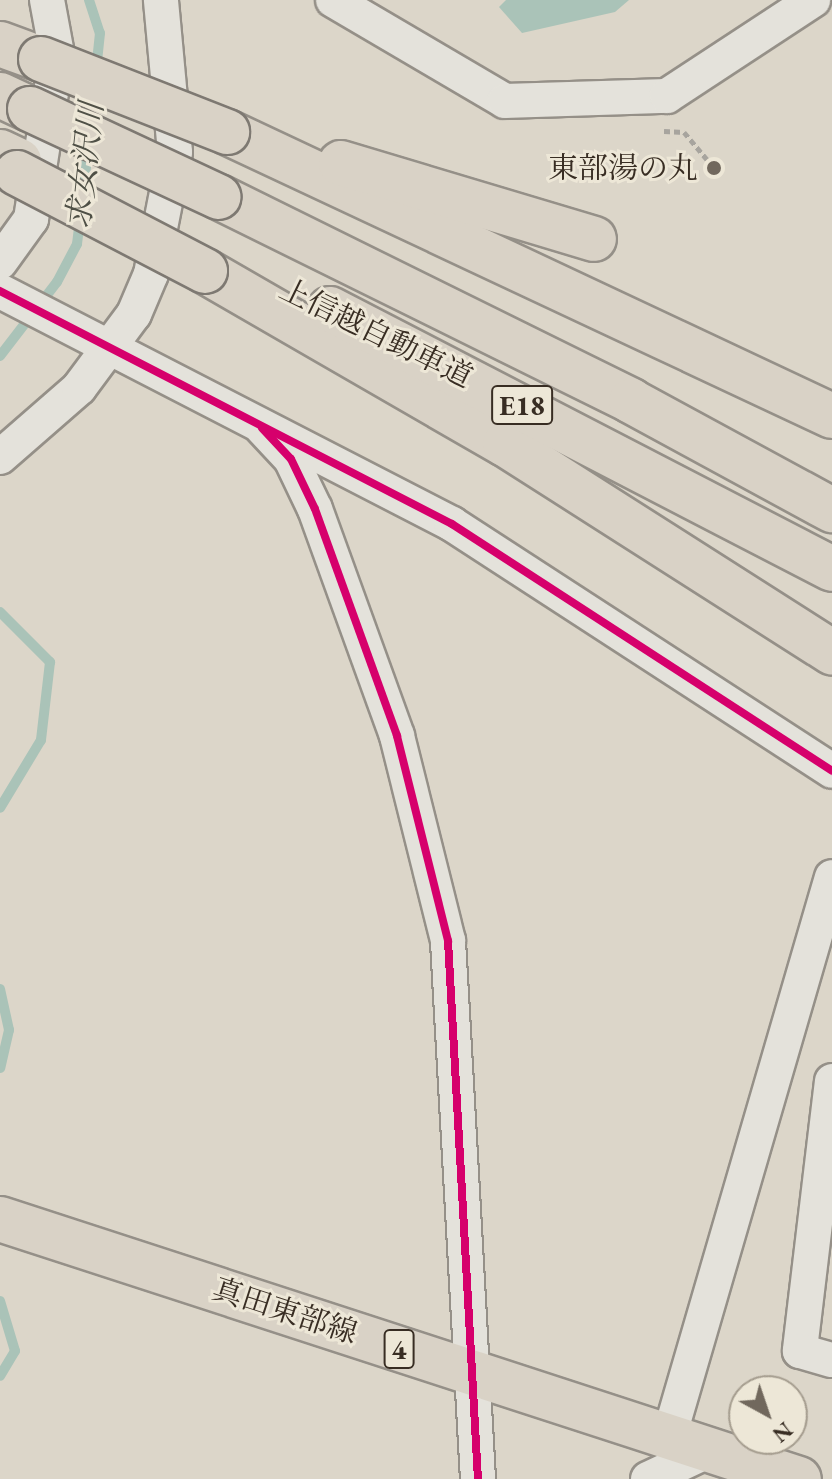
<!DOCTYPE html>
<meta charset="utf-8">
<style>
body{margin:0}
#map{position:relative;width:832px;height:1479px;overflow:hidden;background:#dcd6c9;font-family:"EB Garamond","Noto Serif JP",serif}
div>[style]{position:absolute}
.water>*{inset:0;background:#aac3b8}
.stream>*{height:10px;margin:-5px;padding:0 5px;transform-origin:5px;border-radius:5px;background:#aac3b8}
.path>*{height:5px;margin-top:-2.5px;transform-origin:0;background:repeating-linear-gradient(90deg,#a7a49e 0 6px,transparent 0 10px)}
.roads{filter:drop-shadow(2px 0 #959088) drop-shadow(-2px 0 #959088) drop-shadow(0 2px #959088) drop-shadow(0 -2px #959088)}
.minor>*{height:34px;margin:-17px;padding:0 17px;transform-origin:17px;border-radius:17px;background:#e4e2db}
.major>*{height:44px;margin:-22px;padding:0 22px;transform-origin:22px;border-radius:22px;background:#d9d2c6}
.highway>*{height:44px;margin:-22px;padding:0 22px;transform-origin:22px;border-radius:22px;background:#d9d2c6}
.bridges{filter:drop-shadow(2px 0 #7e7972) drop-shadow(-2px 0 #7e7972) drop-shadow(0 2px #7e7972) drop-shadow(0 -2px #7e7972)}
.highway-bridge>*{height:44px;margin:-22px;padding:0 22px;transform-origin:22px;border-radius:22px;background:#d9d2c6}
.cycleway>*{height:8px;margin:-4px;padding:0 4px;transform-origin:4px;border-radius:4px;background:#d6006c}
.dots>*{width:22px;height:22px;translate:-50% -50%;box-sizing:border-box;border:4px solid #ede7d7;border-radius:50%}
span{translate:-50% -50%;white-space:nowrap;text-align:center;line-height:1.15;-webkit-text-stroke:6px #ede7d7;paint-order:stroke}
.shield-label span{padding:2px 6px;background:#ede7d7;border:2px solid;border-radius:6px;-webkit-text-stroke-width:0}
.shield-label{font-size:28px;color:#382d23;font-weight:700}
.poi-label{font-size:30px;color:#382d23}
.right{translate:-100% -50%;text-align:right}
.street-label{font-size:30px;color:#382d23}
.water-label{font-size:32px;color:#4f5046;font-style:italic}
.north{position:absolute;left:728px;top:1375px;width:80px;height:80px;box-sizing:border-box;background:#ede7d7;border:2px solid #a59d8f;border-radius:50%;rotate:140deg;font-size:22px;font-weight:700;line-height:32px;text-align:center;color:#382d23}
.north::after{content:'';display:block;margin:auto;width:28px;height:36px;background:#71685d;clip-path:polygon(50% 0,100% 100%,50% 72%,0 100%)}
</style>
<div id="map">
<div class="water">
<div style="clip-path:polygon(506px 0,629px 0,615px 12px,522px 33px,499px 7px)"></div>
</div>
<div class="stream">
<div style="left:89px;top:0;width:35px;rotate:72deg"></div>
<div style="left:100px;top:33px;width:36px;rotate:96deg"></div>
<div style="left:83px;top:196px;width:48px;rotate:-84.1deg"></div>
<div style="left:0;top:356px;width:93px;rotate:-52.4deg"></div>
<div style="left:57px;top:282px;width:43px;rotate:-62.2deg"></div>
<div style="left:77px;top:244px;width:24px;rotate:-83deg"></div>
<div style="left:0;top:612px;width:71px;rotate:45deg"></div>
<div style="left:50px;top:662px;width:79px;rotate:96.6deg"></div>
<div style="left:41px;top:740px;width:79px;rotate:121.1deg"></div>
<div style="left:0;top:989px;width:42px;rotate:77.6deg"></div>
<div style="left:9px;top:1030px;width:39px;rotate:103deg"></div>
<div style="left:0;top:1301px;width:52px;rotate:73.3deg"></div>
<div style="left:15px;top:1351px;width:29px;rotate:121deg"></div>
</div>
<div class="path">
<div style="left:664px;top:131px;width:20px;rotate:3deg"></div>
<div style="left:684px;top:132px;width:39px;rotate:50deg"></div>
</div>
<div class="roads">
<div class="minor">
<div style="left:333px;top:0;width:199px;rotate:30.4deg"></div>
<div style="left:505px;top:101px;width:162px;rotate:-1.8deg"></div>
<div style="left:667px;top:96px;width:175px;rotate:-33.3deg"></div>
<div style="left:0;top:262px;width:53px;rotate:-54.2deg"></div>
<div style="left:31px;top:219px;width:167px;rotate:-81deg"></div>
<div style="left:57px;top:54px;width:55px;rotate:-100.5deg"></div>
<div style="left:0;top:291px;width:509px;rotate:27.27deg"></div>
<div style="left:452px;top:524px;width:453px;rotate:33deg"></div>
<div style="left:262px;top:428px;width:42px;rotate:46.9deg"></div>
<div style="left:291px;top:459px;width:55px;rotate:64.4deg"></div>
<div style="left:315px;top:509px;width:241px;rotate:70.1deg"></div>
<div style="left:397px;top:736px;width:211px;rotate:76deg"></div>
<div style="left:448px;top:941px;width:539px;rotate:86.81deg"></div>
<div style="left:0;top:457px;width:105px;rotate:-41.1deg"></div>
<div style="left:79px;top:388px;width:92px;rotate:-53.4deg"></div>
<div style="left:134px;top:314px;width:43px;rotate:-67deg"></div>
<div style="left:151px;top:274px;width:124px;rotate:-78.9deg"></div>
<div style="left:175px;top:152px;width:153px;rotate:-95.3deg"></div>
<div style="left:832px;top:1081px;width:272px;rotate:96.8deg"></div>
<div style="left:800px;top:1351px;width:33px;rotate:16deg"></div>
<div style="left:669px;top:1437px;width:583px;rotate:-73.77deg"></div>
<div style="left:648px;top:1479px;width:68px;rotate:-25.1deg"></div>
</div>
<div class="major">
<div style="left:0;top:1219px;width:840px;rotate:18.03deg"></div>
</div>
<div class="highway">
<div style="left:0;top:44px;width:44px;rotate:20.1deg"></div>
<div style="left:0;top:95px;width:33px;rotate:25deg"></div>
<div style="left:227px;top:132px;width:668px;rotate:25.15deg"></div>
<div style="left:0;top:152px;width:21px;rotate:25deg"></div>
<div style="left:341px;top:163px;width:264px;rotate:16.7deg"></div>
<div style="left:219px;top:197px;width:460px;rotate:26.3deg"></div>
<div style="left:631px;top:401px;width:229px;rotate:28.5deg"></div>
<div style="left:205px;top:271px;width:346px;rotate:30deg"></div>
<div style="left:505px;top:444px;width:388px;rotate:32.5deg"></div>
<div style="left:330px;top:309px;width:565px;rotate:27.38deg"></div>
</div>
</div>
<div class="bridges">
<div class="highway-bridge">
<div style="left:41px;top:59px;width:200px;rotate:21.4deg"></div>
<div style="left:30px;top:109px;width:208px;rotate:25deg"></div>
<div style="left:17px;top:173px;width:212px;rotate:27.5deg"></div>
</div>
</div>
<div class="cycleway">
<div style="left:0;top:291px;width:509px;rotate:27.27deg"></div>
<div style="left:452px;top:524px;width:453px;rotate:33deg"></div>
<div style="left:262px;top:428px;width:42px;rotate:46.9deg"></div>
<div style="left:291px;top:459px;width:55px;rotate:64.4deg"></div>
<div style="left:315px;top:509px;width:241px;rotate:70.1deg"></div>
<div style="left:397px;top:736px;width:211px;rotate:76deg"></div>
<div style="left:448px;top:941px;width:539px;rotate:86.81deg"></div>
</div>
<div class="dots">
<div style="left:714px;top:168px;background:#71685d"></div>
</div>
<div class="shield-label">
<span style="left:522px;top:405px">E18</span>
<span style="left:399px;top:1349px">4</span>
</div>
<div class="poi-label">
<span class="right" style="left:698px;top:168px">東部湯の丸</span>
</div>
<div class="street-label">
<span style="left:376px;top:333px;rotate:26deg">上信越自動車道</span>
<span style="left:285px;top:1311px;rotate:18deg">真田東部線</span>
</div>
<div class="water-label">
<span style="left:85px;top:166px;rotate:-84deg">求女沢川</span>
</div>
<div class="north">N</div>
</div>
